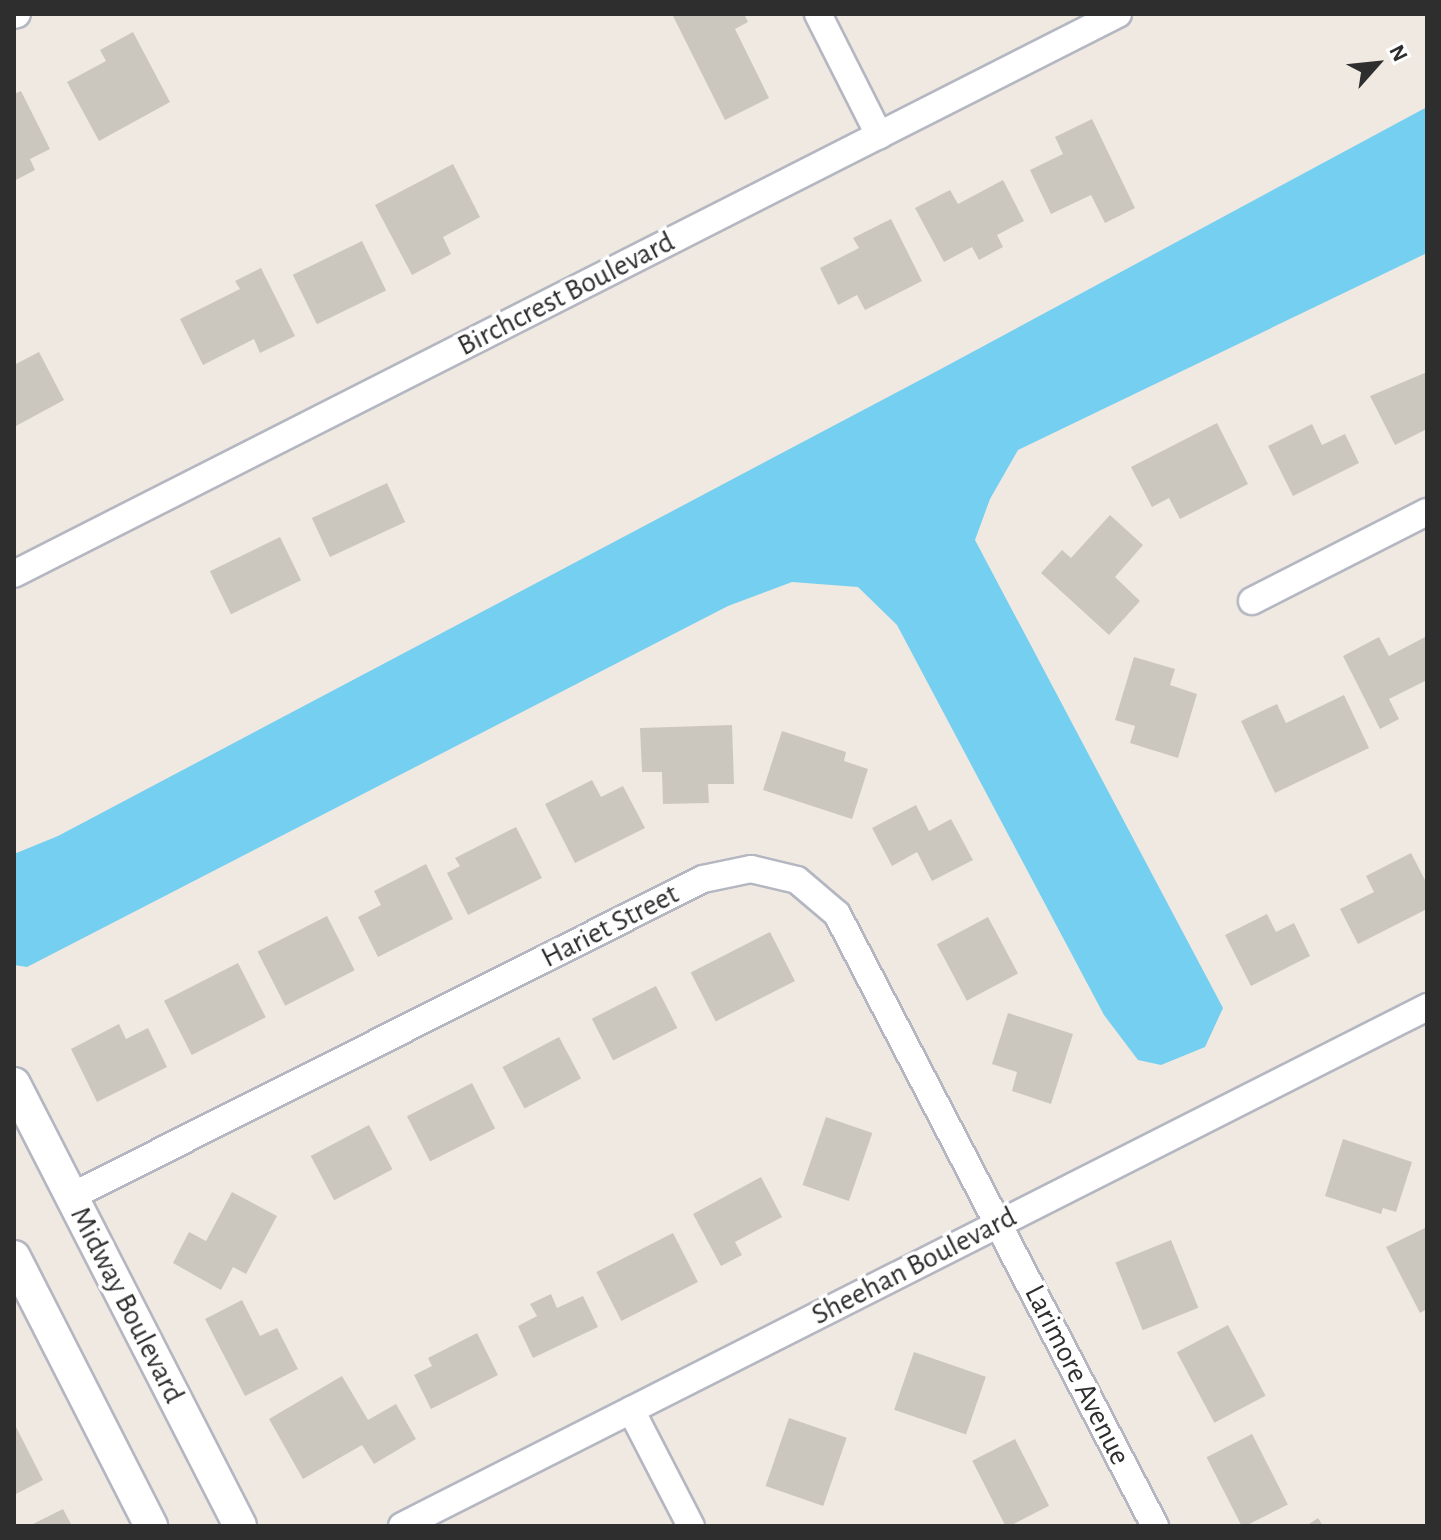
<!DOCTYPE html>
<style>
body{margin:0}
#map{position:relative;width:1441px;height:1540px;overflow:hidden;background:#efe9e1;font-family:"Alegreya Sans",sans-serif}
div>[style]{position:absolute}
.water>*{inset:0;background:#75cff0}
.building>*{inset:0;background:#cbc7bf;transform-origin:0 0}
.roads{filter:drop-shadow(2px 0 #b4b7c1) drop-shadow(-2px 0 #b4b7c1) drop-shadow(0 2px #b4b7c1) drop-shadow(0 -2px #b4b7c1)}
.minor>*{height:26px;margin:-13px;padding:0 13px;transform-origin:13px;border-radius:13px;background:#fff}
.tertiary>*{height:32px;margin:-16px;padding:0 16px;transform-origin:16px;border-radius:16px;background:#fff}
span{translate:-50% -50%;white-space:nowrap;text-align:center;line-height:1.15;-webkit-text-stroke:7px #fff;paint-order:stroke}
.street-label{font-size:30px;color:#2e2e2e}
.frame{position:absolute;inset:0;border:16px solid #2e2e2e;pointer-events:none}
.north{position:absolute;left:1337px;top:24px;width:80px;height:80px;-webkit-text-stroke:6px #fff;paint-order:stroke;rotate:63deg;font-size:22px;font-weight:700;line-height:32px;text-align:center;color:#2e2e2e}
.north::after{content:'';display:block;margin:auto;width:28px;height:36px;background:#2e2e2e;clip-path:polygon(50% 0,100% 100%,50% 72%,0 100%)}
</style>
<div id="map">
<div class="water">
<div style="clip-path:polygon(1427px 107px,1427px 253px,1018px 450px,990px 499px,975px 540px,1223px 1008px,1205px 1047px,1161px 1065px,1138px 1060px,1104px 1015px,897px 625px,858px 587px,792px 582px,728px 606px,27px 967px,14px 965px,14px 854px,58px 836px,939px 370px)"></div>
</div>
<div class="building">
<div style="clip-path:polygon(672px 14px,744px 14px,748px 22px,735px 29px,769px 98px,725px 120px)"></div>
<div style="clip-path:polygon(133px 32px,170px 102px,99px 141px,67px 82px,106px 61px,100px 50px)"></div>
<div style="clip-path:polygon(21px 91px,50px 149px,30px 159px,35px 170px,14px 181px,14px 94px)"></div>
<div style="clip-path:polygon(1092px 119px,1135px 208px,1105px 223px,1091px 195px,1051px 214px,1030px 170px,1063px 154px,1055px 137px)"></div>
<div style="clip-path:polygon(453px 164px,480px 217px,443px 237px,451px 254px,412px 275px,375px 205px)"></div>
<div style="clip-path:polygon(1003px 180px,1024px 221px,997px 235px,1003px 247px,979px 260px,972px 247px,944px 262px,915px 208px,950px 190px,958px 204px)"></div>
<div style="clip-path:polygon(891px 219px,922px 281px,865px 310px,857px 295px,838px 305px,820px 268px,859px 248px,853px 238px)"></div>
<div style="left:362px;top:241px;width:55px;height:77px;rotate:64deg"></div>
<div style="clip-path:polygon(261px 268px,295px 336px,260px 353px,254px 339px,203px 365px,180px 319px,240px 289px,235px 281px)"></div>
<div style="clip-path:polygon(39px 352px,64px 400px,14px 427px,14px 365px)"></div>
<div style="clip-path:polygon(1427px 372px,1427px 429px,1395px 445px,1370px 396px)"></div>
<div style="clip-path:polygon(1217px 423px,1248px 484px,1180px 519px,1169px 498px,1152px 507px,1131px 467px)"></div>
<div style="clip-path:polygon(1312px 424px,1322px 445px,1345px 434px,1359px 463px,1293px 496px,1268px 446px)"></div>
<div style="left:387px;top:483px;width:43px;height:83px;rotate:65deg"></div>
<div style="clip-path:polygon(1110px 515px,1143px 545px,1115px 577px,1140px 601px,1109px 635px,1041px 573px,1062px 550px,1071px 558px)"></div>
<div style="left:280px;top:537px;width:48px;height:78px;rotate:64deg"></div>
<div style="clip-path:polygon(1427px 636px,1427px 680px,1389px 699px,1399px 719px,1380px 729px,1343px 656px,1379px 637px,1389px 656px)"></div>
<div style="clip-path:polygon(1134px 657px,1175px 669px,1170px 685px,1197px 694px,1178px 758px,1130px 743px,1135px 726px,1115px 720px)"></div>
<div style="clip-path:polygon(1344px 695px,1369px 748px,1275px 793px,1241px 721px,1277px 704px,1286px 723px)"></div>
<div style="clip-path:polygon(732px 725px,734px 784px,708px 784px,709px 803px,663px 804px,662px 772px,642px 772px,640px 728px)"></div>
<div style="clip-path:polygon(782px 731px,846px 752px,844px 761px,868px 769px,852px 819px,763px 790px)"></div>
<div style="clip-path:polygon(592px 780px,601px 797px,623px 786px,645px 828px,575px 863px,545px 804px)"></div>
<div style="clip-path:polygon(916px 805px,929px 831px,951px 819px,973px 860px,932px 881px,917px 852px,892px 866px,872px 828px)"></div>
<div style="clip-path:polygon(516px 827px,542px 878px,468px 915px,447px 873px,460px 866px,455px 858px)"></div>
<div style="clip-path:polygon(1411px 853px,1427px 884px,1427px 909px,1358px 944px,1340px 909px,1374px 892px,1366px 876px)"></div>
<div style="clip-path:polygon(426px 864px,453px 919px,378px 957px,358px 917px,381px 905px,374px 891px)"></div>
<div style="clip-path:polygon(1267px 914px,1276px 932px,1294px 923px,1310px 956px,1251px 986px,1225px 935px)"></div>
<div style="left:327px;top:916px;width:61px;height:78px;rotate:63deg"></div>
<div style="left:988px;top:917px;width:64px;height:58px;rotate:62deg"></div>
<div style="left:770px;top:932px;width:55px;height:89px;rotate:63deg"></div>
<div style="left:238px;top:963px;width:61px;height:83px;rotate:63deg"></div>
<div style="left:656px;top:986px;width:47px;height:72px;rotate:63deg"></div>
<div style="clip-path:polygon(1008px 1013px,1073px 1034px,1051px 1104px,1012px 1091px,1017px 1072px,992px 1064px)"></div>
<div style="clip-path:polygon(119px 1024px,126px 1039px,148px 1028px,167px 1067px,97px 1102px,71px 1049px)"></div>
<div style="left:559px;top:1037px;width:47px;height:64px;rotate:62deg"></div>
<div style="left:472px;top:1083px;width:51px;height:73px;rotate:63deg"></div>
<div style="left:826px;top:1117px;width:49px;height:72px;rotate:19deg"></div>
<div style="left:369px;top:1125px;width:50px;height:66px;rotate:62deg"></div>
<div style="clip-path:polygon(1343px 1139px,1412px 1162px,1396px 1212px,1383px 1208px,1381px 1214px,1325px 1196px)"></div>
<div style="clip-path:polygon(761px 1177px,782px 1217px,735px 1242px,742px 1255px,721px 1266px,693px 1214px)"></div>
<div style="clip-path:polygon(232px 1192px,277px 1216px,246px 1274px,233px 1267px,221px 1290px,173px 1263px,189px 1232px,206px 1241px)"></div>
<div style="clip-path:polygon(1427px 1227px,1427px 1309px,1420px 1313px,1386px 1247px)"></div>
<div style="left:673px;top:1233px;width:55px;height:86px;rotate:63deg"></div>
<div style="left:1171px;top:1240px;width:73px;height:60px;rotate:68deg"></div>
<div style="clip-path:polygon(551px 1294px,557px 1308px,583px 1296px,598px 1327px,533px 1358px,518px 1326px,537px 1316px,530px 1304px)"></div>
<div style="clip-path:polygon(242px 1300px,260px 1336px,277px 1328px,298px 1369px,245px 1396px,205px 1319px)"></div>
<div style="left:1228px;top:1325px;width:80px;height:58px;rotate:62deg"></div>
<div style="clip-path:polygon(477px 1333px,498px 1375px,431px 1409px,414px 1375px,432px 1366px,428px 1358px)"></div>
<div style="left:914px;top:1352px;width:76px;height:61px;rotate:19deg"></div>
<div style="clip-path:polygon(342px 1376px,368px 1420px,396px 1404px,416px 1439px,374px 1464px,362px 1445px,303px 1479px,269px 1419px)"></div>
<div style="left:789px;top:1418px;width:61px;height:72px;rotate:19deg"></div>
<div style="clip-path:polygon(14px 1423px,43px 1480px,14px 1495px)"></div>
<div style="left:1252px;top:1434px;width:79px;height:51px;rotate:63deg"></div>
<div style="left:1015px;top:1439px;width:75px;height:48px;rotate:63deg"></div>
<div style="clip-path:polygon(63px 1509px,72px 1526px,29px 1526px)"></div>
<div style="clip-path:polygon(1318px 1518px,1323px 1526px,1306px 1526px)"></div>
</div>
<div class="roads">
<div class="minor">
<div style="left:818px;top:14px;width:136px;rotate:63.2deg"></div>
<div style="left:14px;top:15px;width:3px;rotate:-18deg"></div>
<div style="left:14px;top:574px;width:1238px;rotate:-26.9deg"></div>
<div style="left:1252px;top:601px;width:196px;rotate:-27deg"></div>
<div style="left:72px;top:1196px;width:706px;rotate:-26.67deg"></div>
<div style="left:703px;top:879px;width:49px;rotate:-11.8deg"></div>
<div style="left:751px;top:869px;width:47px;rotate:13.4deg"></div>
<div style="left:797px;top:880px;width:52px;rotate:40.4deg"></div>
<div style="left:837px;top:914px;width:690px;rotate:62.54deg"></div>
<div style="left:631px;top:1410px;width:131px;rotate:62.7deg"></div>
<div style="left:402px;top:1526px;width:1149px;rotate:-26.85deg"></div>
</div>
<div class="tertiary">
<div style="left:14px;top:1084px;width:496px;rotate:62.9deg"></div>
<div style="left:14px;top:1257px;width:302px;rotate:63deg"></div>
</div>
</div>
<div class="street-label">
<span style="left:566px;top:294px;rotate:-27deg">Birchcrest Boulevard</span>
<span style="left:610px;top:926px;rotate:-27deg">Hariet Street</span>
<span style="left:914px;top:1266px;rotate:-27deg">Sheehan Boulevard</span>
<span style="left:127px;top:1305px;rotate:63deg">Midway Boulevard</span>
<span style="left:1077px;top:1375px;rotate:63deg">Larimore Avenue</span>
</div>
<div class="frame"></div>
<div class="north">N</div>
</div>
